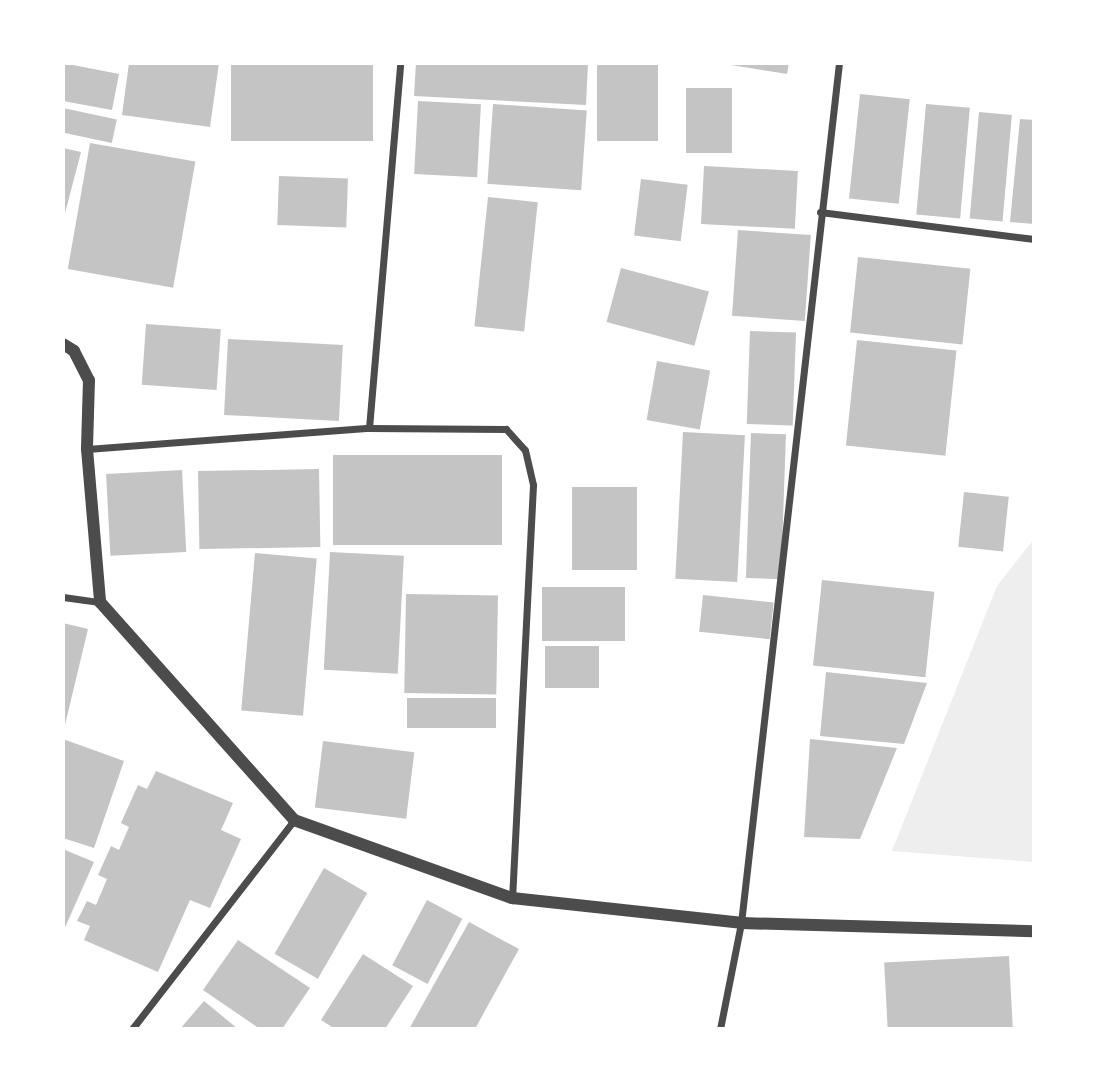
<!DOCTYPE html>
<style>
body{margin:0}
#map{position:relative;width:1097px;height:1092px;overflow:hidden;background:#fff;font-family:"Alegreya Sans",sans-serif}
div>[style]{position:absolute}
.green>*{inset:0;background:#eee}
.building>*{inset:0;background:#c4c4c4;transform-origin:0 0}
.minor>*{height:7px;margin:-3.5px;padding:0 3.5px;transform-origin:3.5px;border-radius:3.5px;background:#4c4c4c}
.tertiary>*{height:12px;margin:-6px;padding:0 6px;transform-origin:6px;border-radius:6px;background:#4c4c4c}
span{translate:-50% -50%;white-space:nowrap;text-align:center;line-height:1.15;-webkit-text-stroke:7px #fff;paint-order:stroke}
.frame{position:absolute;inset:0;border:65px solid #fff;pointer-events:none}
</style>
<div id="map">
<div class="green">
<div style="clip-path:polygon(1034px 539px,1034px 862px,892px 851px,997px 586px)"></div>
</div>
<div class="building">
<div style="clip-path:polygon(63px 63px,119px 74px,112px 110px,63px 101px)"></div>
<div style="clip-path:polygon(129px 63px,219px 63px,210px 127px,122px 115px)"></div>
<div style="left:231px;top:63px;width:142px;height:78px"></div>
<div style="clip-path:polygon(416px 63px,588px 63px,586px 105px,414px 96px)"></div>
<div style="left:597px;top:63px;width:61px;height:78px"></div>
<div style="clip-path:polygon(718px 63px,789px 63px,787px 74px)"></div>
<div style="left:686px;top:88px;width:46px;height:65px"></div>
<div style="left:860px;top:94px;width:50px;height:105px;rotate:6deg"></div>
<div style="left:418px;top:101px;width:63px;height:73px;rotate:3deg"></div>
<div style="left:493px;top:104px;width:94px;height:80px;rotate:4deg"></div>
<div style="left:926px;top:104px;width:44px;height:111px;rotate:5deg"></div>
<div style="left:63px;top:108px;width:55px;height:24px;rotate:12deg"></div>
<div style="left:979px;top:112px;width:33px;height:107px;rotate:5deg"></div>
<div style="clip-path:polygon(1020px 119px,1034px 120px,1034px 224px,1010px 222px)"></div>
<div style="left:90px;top:143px;width:107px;height:128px;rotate:10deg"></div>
<div style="clip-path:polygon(63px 148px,81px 152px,64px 217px,63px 216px)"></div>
<div style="left:704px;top:166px;width:94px;height:58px;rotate:3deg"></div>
<div style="left:279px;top:176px;width:69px;height:49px;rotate:2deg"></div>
<div style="left:641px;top:179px;width:47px;height:57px;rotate:7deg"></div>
<div style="left:488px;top:197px;width:50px;height:130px;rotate:6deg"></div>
<div style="left:738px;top:230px;width:73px;height:86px;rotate:4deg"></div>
<div style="left:858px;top:257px;width:113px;height:76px;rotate:6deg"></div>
<div style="left:621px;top:268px;width:91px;height:56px;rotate:15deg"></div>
<div style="left:146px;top:324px;width:75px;height:61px;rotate:4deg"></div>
<div style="left:750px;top:331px;width:46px;height:93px;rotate:2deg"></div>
<div style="left:228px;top:339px;width:115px;height:76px;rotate:3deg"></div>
<div style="left:857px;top:340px;width:100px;height:106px;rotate:6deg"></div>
<div style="left:657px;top:361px;width:54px;height:60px;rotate:10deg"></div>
<div style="left:683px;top:432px;width:62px;height:147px;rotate:3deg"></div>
<div style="left:751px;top:433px;width:35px;height:145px;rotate:2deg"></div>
<div style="left:502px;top:455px;width:90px;height:169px;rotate:90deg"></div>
<div style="left:319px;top:469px;width:78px;height:121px;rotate:89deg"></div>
<div style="left:182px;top:470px;width:82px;height:76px;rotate:87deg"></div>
<div style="left:572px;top:487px;width:65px;height:83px"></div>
<div style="left:964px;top:492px;width:45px;height:55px;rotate:6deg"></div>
<div style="left:330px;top:552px;width:74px;height:118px;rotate:3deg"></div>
<div style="left:255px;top:553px;width:62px;height:158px;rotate:5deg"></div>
<div style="left:822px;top:580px;width:113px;height:86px;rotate:6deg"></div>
<div style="left:625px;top:587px;width:54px;height:83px;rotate:90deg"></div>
<div style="left:406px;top:594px;width:92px;height:99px;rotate:1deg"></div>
<div style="left:703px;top:595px;width:71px;height:37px;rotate:6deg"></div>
<div style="clip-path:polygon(63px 623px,88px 629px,64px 729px,63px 729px)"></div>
<div style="left:545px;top:646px;width:54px;height:42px"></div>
<div style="clip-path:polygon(826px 672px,927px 683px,904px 744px,820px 736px)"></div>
<div style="left:496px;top:698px;width:30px;height:89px;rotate:90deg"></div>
<div style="clip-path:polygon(63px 739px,124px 761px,94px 848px,63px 838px)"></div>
<div style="clip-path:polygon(810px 739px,897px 748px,860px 839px,804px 837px)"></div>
<div style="left:323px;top:741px;width:92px;height:67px;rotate:7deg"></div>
<div style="clip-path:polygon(156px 771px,233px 803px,221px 830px,241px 839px,210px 908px,190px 900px,158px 972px,84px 940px,90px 926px,77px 921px,87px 901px,96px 905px,107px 879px,98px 875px,111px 846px,119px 850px,129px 827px,121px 823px,138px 785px,147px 789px)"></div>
<div style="clip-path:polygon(63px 849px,94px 862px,63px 932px)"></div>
<div style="left:324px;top:868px;width:50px;height:99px;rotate:30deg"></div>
<div style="left:427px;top:900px;width:40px;height:74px;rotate:28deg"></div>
<div style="clip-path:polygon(469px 922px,519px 949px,475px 1029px,409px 1029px)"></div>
<div style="clip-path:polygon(238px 940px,310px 988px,282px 1029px,260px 1029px,203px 990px)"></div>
<div style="clip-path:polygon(363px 954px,413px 986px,385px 1029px,335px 1029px,321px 1020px)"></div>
<div style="left:1009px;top:956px;width:73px;height:125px;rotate:87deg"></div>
<div style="clip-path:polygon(204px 1001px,238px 1029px,180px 1029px)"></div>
</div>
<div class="minor">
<div style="left:820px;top:212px;width:216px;rotate:7.2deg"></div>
<div style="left:369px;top:428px;width:366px;rotate:-85.1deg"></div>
<div style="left:87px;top:449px;width:283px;rotate:-4.3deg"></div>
<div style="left:369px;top:428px;width:137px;rotate:0.4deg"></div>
<div style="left:506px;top:429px;width:28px;rotate:48deg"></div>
<div style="left:525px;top:450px;width:36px;rotate:77deg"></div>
<div style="left:533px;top:485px;width:414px;rotate:92.9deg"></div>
<div style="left:63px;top:597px;width:37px;rotate:8deg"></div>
<div style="left:132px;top:1029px;width:264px;rotate:-52.2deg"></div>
<div style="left:720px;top:1029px;width:108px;rotate:-78.8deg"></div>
<div style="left:741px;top:923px;width:866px;rotate:-83.5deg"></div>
</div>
<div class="tertiary">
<div style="left:63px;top:344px;width:13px;rotate:32deg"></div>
<div style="left:74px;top:351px;width:33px;rotate:63deg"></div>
<div style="left:89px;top:380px;width:69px;rotate:91.7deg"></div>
<div style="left:87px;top:449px;width:154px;rotate:85.1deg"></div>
<div style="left:100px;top:602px;width:292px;rotate:48.3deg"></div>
<div style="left:294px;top:820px;width:232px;rotate:19.7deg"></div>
<div style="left:512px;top:898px;width:230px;rotate:6.2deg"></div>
<div style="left:741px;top:923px;width:293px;rotate:1.6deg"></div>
</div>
<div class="frame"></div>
</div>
